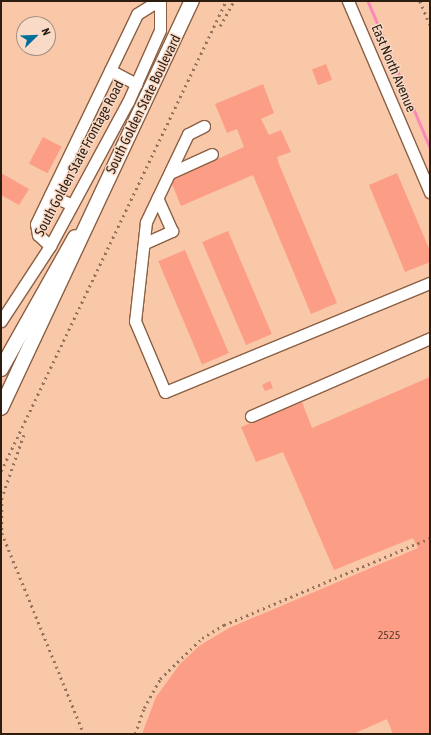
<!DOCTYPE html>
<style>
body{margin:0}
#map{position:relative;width:431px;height:735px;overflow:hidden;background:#f9c8a9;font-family:"Asap Condensed",sans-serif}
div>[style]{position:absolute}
.stream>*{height:2.5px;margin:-1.25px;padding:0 1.25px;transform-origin:1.25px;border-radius:1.25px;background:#fb88b8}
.building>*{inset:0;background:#fc9d85;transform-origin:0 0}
.roads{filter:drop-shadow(1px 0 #8a5f43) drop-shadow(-1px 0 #8a5f43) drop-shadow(0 1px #8a5f43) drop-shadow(0 -1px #8a5f43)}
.minor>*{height:11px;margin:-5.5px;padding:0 5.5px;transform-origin:5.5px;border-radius:5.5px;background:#fff}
.major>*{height:14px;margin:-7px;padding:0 7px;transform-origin:7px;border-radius:7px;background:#fff}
.rail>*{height:2.5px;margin-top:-1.25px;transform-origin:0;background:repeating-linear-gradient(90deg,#94735d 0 2px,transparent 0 6px)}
span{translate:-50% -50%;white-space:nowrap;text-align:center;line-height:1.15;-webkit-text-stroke:3px #f8dac7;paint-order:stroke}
.number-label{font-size:12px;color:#613c2d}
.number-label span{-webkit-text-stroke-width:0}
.street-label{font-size:14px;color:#2d1c10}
.frame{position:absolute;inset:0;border:2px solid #2d1c10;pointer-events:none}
.north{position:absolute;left:16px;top:16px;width:40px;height:40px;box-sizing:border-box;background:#f8dac7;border:1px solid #a78e7e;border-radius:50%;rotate:67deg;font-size:11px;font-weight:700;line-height:16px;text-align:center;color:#2d1c10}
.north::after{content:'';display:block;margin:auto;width:14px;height:18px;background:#006f9b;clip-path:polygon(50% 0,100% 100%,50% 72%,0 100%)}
</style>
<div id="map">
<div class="stream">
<div style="left:368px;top:1px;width:159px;rotate:67deg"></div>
</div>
<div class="building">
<div style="left:326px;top:64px;width:17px;height:15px;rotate:69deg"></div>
<div style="clip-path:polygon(263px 84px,274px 113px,261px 119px,269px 135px,281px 130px,291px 152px,277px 157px,279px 164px,337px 303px,311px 314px,253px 175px,181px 206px,172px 184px,174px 179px,244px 147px,237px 129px,227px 133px,215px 104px)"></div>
<div style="left:43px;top:137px;width:21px;height:30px;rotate:28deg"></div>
<div style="clip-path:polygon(1px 173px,29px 189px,19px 205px,1px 195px)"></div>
<div style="clip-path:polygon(397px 173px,430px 251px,430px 262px,405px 272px,369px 185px)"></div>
<div style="left:228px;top:231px;width:112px;height:28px;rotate:67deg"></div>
<div style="left:185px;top:250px;width:112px;height:29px;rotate:67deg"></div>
<div style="clip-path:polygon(430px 377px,430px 733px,393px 734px,387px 719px,353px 734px,142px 734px,156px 697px,180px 664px,199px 646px,229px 628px,418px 548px,413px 538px,334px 570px,283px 452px,256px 462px,241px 427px,302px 402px,312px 428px)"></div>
<div style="clip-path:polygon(270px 381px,273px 388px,265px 391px,262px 385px)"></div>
</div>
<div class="roads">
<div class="minor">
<div style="left:348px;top:1px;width:208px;rotate:66.8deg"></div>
<div style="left:110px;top:70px;width:30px;rotate:28deg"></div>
<div style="left:204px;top:126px;width:18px;rotate:153deg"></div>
<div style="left:188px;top:134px;width:98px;rotate:115.5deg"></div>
<div style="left:146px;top:222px;width:100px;rotate:96.3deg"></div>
<div style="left:135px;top:321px;width:77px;rotate:67.1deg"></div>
<div style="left:165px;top:392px;width:287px;rotate:-22.4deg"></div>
<div style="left:170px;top:173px;width:46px;rotate:-24.3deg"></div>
<div style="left:50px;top:195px;width:24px;rotate:24deg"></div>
<div style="left:145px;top:243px;width:30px;rotate:-24deg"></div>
<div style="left:172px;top:231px;width:36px;rotate:-114deg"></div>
<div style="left:50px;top:246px;width:16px;rotate:-137deg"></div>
<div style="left:38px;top:235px;width:11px;rotate:-100deg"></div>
<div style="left:36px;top:224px;width:233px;rotate:-64.3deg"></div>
<div style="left:137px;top:14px;width:25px;rotate:-32deg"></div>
<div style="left:1px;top:321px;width:90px;rotate:-56.8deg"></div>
<div style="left:50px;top:246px;width:164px;rotate:-61.6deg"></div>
<div style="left:128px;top:102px;width:79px;rotate:-66deg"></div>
<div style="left:160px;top:30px;width:29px;rotate:-90deg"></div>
<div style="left:251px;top:416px;width:195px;rotate:-23.5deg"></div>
</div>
<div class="major">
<div style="left:1px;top:369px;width:151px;rotate:-60.7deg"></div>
<div style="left:1px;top:408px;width:450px;rotate:-64.9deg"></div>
</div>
</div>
<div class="rail">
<div style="left:420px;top:1px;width:26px;rotate:67deg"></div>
<div style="left:220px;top:26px;width:29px;rotate:-61deg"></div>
<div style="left:24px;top:435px;width:67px;rotate:109.2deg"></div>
<div style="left:2px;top:498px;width:35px;rotate:90deg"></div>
<div style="left:2px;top:533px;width:217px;rotate:67.8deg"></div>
<div style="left:1px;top:471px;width:521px;rotate:-64.42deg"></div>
<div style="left:135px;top:734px;width:28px;rotate:-71deg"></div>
<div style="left:144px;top:708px;width:33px;rotate:-61deg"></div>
<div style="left:160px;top:679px;width:59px;rotate:-44.3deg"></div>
<div style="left:202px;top:638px;width:26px;rotate:-31deg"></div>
<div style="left:224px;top:625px;width:224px;rotate:-22.9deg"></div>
</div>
<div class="number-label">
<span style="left:389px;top:636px">2525</span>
</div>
<div class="street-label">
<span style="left:394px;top:68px;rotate:67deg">East North Avenue</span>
<span style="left:143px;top:104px;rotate:-64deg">South Golden State Boulevard</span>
<span style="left:79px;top:158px;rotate:-62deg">South Golden State Frontage Road</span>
</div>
<div class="frame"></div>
<div class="north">N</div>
</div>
